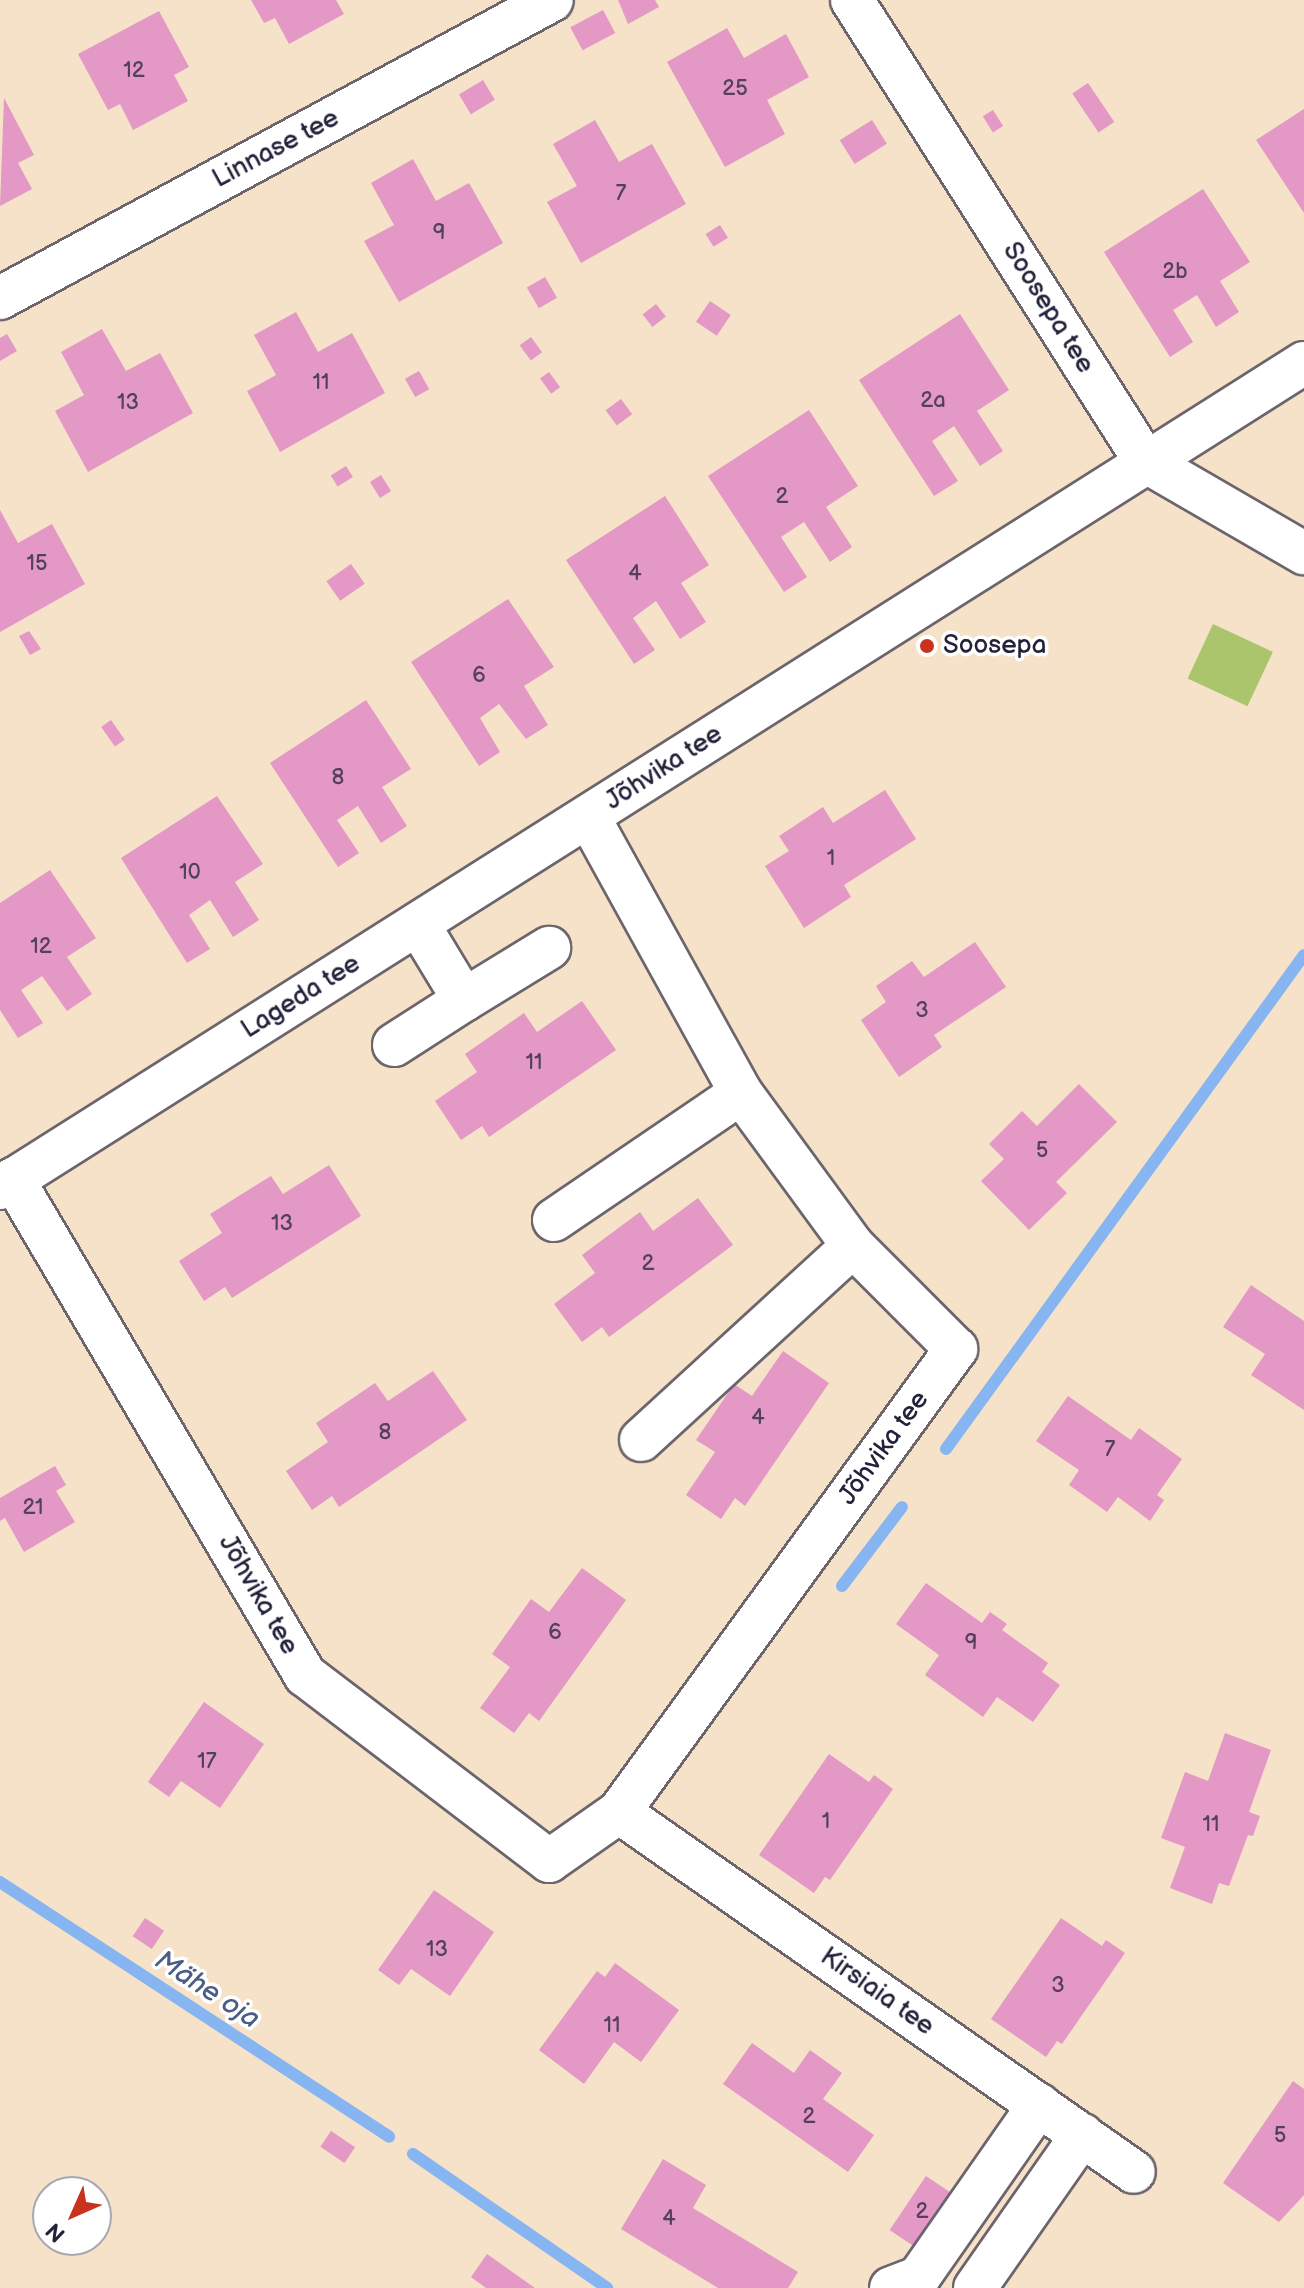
<!DOCTYPE html>
<meta charset="utf-8">
<style>
body{margin:0}
#map{position:relative;width:1304px;height:2288px;overflow:hidden;background:#f5e2c8;font-family:"Balsamiq Sans",sans-serif}
div>[style]{position:absolute}
.green>*{inset:0;background:#aac56c;transform-origin:0 0}
.stream>*{height:12px;margin:-6px;padding:0 6px;transform-origin:6px;border-radius:6px;background:#86b5f1}
.building>*{inset:0;background:#e498c5;transform-origin:0 0}
.roads{filter:drop-shadow(2px 0 #6c656c) drop-shadow(-2px 0 #6c656c) drop-shadow(0 2px #6c656c) drop-shadow(0 -2px #6c656c)}
.minor>*{height:42px;margin:-21px;padding:0 21px;transform-origin:21px;border-radius:21px;background:#fff}
.dots>*{width:22px;height:22px;translate:-50% -50%;box-sizing:border-box;border:4px solid #fff;border-radius:50%}
span{translate:-50% -50%;white-space:nowrap;text-align:center;line-height:1.15;-webkit-text-stroke:7px #fff;paint-order:stroke}
.number-label{font-size:22px;color:#52405e}
.number-label span{-webkit-text-stroke-width:0}
.street-label{font-size:26px;color:#22223b}
.poi-label{font-size:26px;color:#22223b}
.left{translate:0 -50%;text-align:left}
.water-label{font-size:28px;color:#4a5d84;font-style:italic}
.north{position:absolute;left:32px;top:2176px;width:80px;height:80px;box-sizing:border-box;background:#fff;border:2px solid #a7a7b1;border-radius:50%;rotate:225deg;font-size:22px;font-weight:700;line-height:32px;text-align:center;color:#22223b}
.north::after{content:'';display:block;margin:auto;width:28px;height:36px;background:#c8321e;clip-path:polygon(50% 0,100% 100%,50% 72%,0 100%)}
</style>
<div id="map">
<div class="green">
<div style="left:1213px;top:624px;width:66px;height:60px;rotate:25deg"></div>
</div>
<div class="stream">
<div style="left:946px;top:1449px;width:610px;rotate:-54.07deg"></div>
<div style="left:842px;top:1586px;width:99px;rotate:-52.8deg"></div>
<div style="left:0;top:1882px;width:465px;rotate:33.2deg"></div>
<div style="left:413px;top:2154px;width:236px;rotate:34.6deg"></div>
</div>
<div class="building">
<div style="clip-path:polygon(251px 0,336px 0,344px 14px,289px 44px,275px 18px,264px 23px)"></div>
<div style="clip-path:polygon(618px 0,655px 0,659px 7px,628px 24px)"></div>
<div style="left:603px;top:10px;width:26px;height:37px;rotate:62deg"></div>
<div style="clip-path:polygon(159px 11px,189px 67px,174px 75px,188px 101px,133px 130px,120px 104px,108px 110px,78px 54px)"></div>
<div style="clip-path:polygon(727px 28px,744px 58px,786px 34px,809px 77px,767px 100px,785px 134px,725px 167px,667px 62px)"></div>
<div style="left:483px;top:80px;width:23px;height:28px;rotate:59deg"></div>
<div style="left:1088px;top:83px;width:47px;height:19px;rotate:56deg"></div>
<div style="clip-path:polygon(4px 98px,34px 155px,18px 163px,32px 189px,0 206px)"></div>
<div style="clip-path:polygon(1304px 109px,1304px 213px,1256px 140px)"></div>
<div style="left:993px;top:110px;width:19px;height:12px;rotate:58deg"></div>
<div style="clip-path:polygon(595px 120px,619px 162px,652px 144px,686px 204px,581px 263px,547px 202px,577px 186px,553px 144px)"></div>
<div style="left:872px;top:120px;width:28px;height:38px;rotate:58deg"></div>
<div style="clip-path:polygon(413px 159px,436px 201px,469px 183px,503px 243px,399px 302px,364px 241px,394px 225px,371px 183px)"></div>
<div style="clip-path:polygon(1203px 189px,1250px 262px,1220px 281px,1239px 312px,1216px 327px,1197px 295px,1173px 310px,1193px 342px,1170px 357px,1104px 252px)"></div>
<div style="left:720px;top:225px;width:15px;height:17px;rotate:58deg"></div>
<div style="left:545px;top:277px;width:24px;height:21px;rotate:60deg"></div>
<div style="left:710px;top:301px;width:25px;height:25px;rotate:34deg"></div>
<div style="left:656px;top:304px;width:16px;height:17px;rotate:52deg"></div>
<div style="clip-path:polygon(296px 312px,318px 352px,352px 333px,385px 393px,280px 452px,247px 391px,276px 375px,254px 335px)"></div>
<div style="clip-path:polygon(960px 314px,1009px 390px,977px 411px,1003px 451px,980px 466px,954px 426px,932px 441px,958px 481px,934px 496px,859px 380px)"></div>
<div style="clip-path:polygon(102px 329px,126px 371px,160px 353px,193px 413px,88px 472px,55px 411px,84px 395px,61px 352px)"></div>
<div style="clip-path:polygon(7px 334px,17px 351px,0 361px,0 338px)"></div>
<div style="left:531px;top:337px;width:19px;height:14px;rotate:54deg"></div>
<div style="left:419px;top:371px;width:21px;height:16px;rotate:61deg"></div>
<div style="left:549px;top:372px;width:19px;height:11px;rotate:54deg"></div>
<div style="left:621px;top:399px;width:19px;height:19px;rotate:54deg"></div>
<div style="clip-path:polygon(809px 410px,858px 486px,826px 507px,852px 547px,830px 562px,804px 522px,781px 537px,807px 577px,784px 592px,708px 476px)"></div>
<div style="left:346px;top:466px;width:13px;height:18px;rotate:58deg"></div>
<div style="left:381px;top:475px;width:19px;height:13px;rotate:58deg"></div>
<div style="clip-path:polygon(665px 496px,709px 565px,681px 583px,706px 622px,680px 639px,656px 601px,633px 618px,655px 650px,634px 664px,566px 560px)"></div>
<div style="clip-path:polygon(0 510px,18px 543px,52px 524px,85px 584px,0 632px)"></div>
<div style="left:351px;top:564px;width:24px;height:30px;rotate:55deg"></div>
<div style="clip-path:polygon(508px 599px,554px 667px,524px 686px,548px 725px,526px 739px,499px 704px,480px 718px,500px 752px,479px 766px,411px 662px)"></div>
<div style="clip-path:polygon(29px 631px,41px 649px,30px 655px,19px 636px)"></div>
<div style="clip-path:polygon(366px 700px,411px 769px,382px 787px,407px 826px,381px 843px,358px 806px,337px 820px,359px 853px,338px 867px,270px 763px)"></div>
<div style="left:111px;top:720px;width:24px;height:12px;rotate:55deg"></div>
<div style="clip-path:polygon(885px 790px,916px 839px,844px 885px,851px 897px,804px 928px,765px 866px,789px 851px,779px 836px,823px 807px,833px 823px)"></div>
<div style="clip-path:polygon(217px 796px,263px 864px,235px 882px,259px 920px,233px 937px,210px 900px,189px 915px,210px 949px,187px 963px,121px 858px)"></div>
<div style="clip-path:polygon(50px 870px,96px 938px,67px 957px,92px 994px,67px 1011px,42px 976px,21px 990px,43px 1023px,18px 1038px,0 1010px,0 903px)"></div>
<div style="clip-path:polygon(975px 942px,1006px 987px,934px 1035px,942px 1047px,899px 1077px,861px 1020px,886px 1002px,876px 986px,912px 961px,924px 977px)"></div>
<div style="clip-path:polygon(582px 1001px,616px 1050px,489px 1137px,482px 1126px,461px 1140px,435px 1101px,477px 1072px,465px 1054px,524px 1013px,537px 1032px)"></div>
<div style="clip-path:polygon(1079px 1084px,1117px 1122px,1056px 1182px,1067px 1193px,1029px 1230px,981px 1181px,1004px 1159px,989px 1144px,1022px 1111px,1037px 1126px)"></div>
<div style="clip-path:polygon(329px 1165px,361px 1216px,232px 1298px,225px 1287px,204px 1301px,179px 1261px,222px 1233px,210px 1214px,271px 1176px,283px 1194px)"></div>
<div style="clip-path:polygon(698px 1198px,733px 1245px,609px 1337px,602px 1327px,582px 1342px,554px 1304px,595px 1273px,582px 1255px,640px 1212px,653px 1231px)"></div>
<div style="clip-path:polygon(1251px 1285px,1304px 1321px,1304px 1410px,1251px 1375px,1265px 1354px,1223px 1327px)"></div>
<div style="clip-path:polygon(783px 1351px,829px 1383px,745px 1506px,735px 1498px,721px 1519px,686px 1495px,715px 1452px,696px 1440px,734px 1384px,752px 1396px)"></div>
<div style="clip-path:polygon(433px 1371px,467px 1420px,339px 1507px,332px 1496px,312px 1510px,286px 1471px,328px 1442px,316px 1423px,375px 1383px,388px 1401px)"></div>
<div style="clip-path:polygon(1068px 1396px,1131px 1440px,1139px 1428px,1182px 1459px,1157px 1495px,1164px 1500px,1150px 1521px,1118px 1497px,1107px 1512px,1069px 1485px,1079px 1470px,1036px 1441px)"></div>
<div style="clip-path:polygon(55px 1466px,66px 1485px,56px 1491px,75px 1522px,24px 1552px,5px 1518px,0 1521px,0 1498px)"></div>
<div style="clip-path:polygon(582px 1568px,626px 1600px,539px 1721px,529px 1713px,514px 1733px,480px 1708px,510px 1667px,492px 1654px,531px 1599px,549px 1612px)"></div>
<div style="clip-path:polygon(926px 1583px,982px 1623px,990px 1612px,1007px 1624px,1002px 1630px,1048px 1663px,1042px 1672px,1060px 1685px,1033px 1722px,997px 1697px,983px 1717px,925px 1675px,939px 1655px,896px 1624px)"></div>
<div style="clip-path:polygon(204px 1702px,264px 1744px,220px 1808px,181px 1781px,169px 1797px,148px 1782px)"></div>
<div style="clip-path:polygon(1225px 1733px,1271px 1750px,1249px 1812px,1260px 1816px,1253px 1836px,1248px 1835px,1229px 1886px,1219px 1883px,1212px 1904px,1170px 1888px,1185px 1847px,1161px 1838px,1185px 1772px,1208px 1781px)"></div>
<div style="clip-path:polygon(829px 1754px,869px 1782px,874px 1775px,893px 1789px,830px 1880px,825px 1877px,814px 1893px,759px 1855px)"></div>
<div style="clip-path:polygon(434px 1890px,494px 1932px,450px 1996px,411px 1969px,399px 1985px,378px 1970px)"></div>
<div style="left:145px;top:1918px;width:23px;height:22px;rotate:34deg"></div>
<div style="clip-path:polygon(1061px 1918px,1102px 1946px,1106px 1940px,1125px 1953px,1062px 2044px,1057px 2041px,1046px 2057px,991px 2019px)"></div>
<div style="clip-path:polygon(615px 1963px,679px 2010px,641px 2062px,614px 2042px,584px 2084px,539px 2050px,597px 1971px,605px 1977px)"></div>
<div style="clip-path:polygon(752px 2043px,794px 2073px,810px 2050px,842px 2073px,823px 2099px,874px 2135px,848px 2172px,723px 2084px)"></div>
<div style="clip-path:polygon(1293px 2081px,1304px 2089px,1304px 2195px,1279px 2222px,1223px 2183px)"></div>
<div style="left:331px;top:2131px;width:29px;height:19px;rotate:34deg"></div>
<div style="clip-path:polygon(663px 2159px,706px 2185px,693px 2208px,798px 2272px,788px 2288px,718px 2288px,621px 2229px)"></div>
<div style="left:926px;top:2176px;width:34px;height:65px;rotate:34deg"></div>
<div style="clip-path:polygon(487px 2254px,535px 2288px,486px 2288px,471px 2277px)"></div>
</div>
<div class="roads">
<div class="minor">
<div style="left:852px;top:0;width:546px;rotate:57.56deg"></div>
<div style="left:1145px;top:461px;width:184px;rotate:30.1deg"></div>
<div style="left:0;top:298px;width:627px;rotate:-28.36deg"></div>
<div style="left:418px;top:924px;width:89px;rotate:58.8deg"></div>
<div style="left:464px;top:1000px;width:100px;rotate:-31.5deg"></div>
<div style="left:394px;top:1045px;width:83px;rotate:-32.7deg"></div>
<div style="left:13px;top:1179px;width:576px;rotate:59.51deg"></div>
<div style="left:305px;top:1675px;width:307px;rotate:37.3deg"></div>
<div style="left:549px;top:1861px;width:85px;rotate:-35deg"></div>
<div style="left:619px;top:1812px;width:573px;rotate:-53.95deg"></div>
<div style="left:956px;top:1349px;width:146px;rotate:-135deg"></div>
<div style="left:853px;top:1246px;width:190px;rotate:-126.2deg"></div>
<div style="left:741px;top:1093px;width:316px;rotate:-118.9deg"></div>
<div style="left:0;top:1188px;width:1543px;rotate:-32.32deg"></div>
<div style="left:554px;top:1220px;width:226px;rotate:-34.2deg"></div>
<div style="left:641px;top:1440px;width:287px;rotate:-42.5deg"></div>
<div style="left:619px;top:1812px;width:628px;rotate:34.95deg"></div>
<div style="left:891px;top:2288px;width:30px;rotate:-21deg"></div>
<div style="left:919px;top:2277px;width:210px;rotate:-55.1deg"></div>
<div style="left:975px;top:2288px;width:187px;rotate:-55deg"></div>
</div>
</div>
<div class="dots">
<div style="left:927px;top:646px;background:#c8321e"></div>
</div>
<div class="number-label">
<span style="left:134px;top:71px">12</span>
<span style="left:735px;top:89px">25</span>
<span style="left:621px;top:194px">7</span>
<span style="left:439px;top:233px">9</span>
<span style="left:1175px;top:272px">2b</span>
<span style="left:321px;top:383px">11</span>
<span style="left:933px;top:401px">2a</span>
<span style="left:128px;top:403px">13</span>
<span style="left:782px;top:497px">2</span>
<span style="left:37px;top:564px">15</span>
<span style="left:635px;top:574px">4</span>
<span style="left:479px;top:676px">6</span>
<span style="left:338px;top:778px">8</span>
<span style="left:831px;top:859px">1</span>
<span style="left:190px;top:873px">10</span>
<span style="left:41px;top:947px">12</span>
<span style="left:922px;top:1011px">3</span>
<span style="left:534px;top:1063px">11</span>
<span style="left:1042px;top:1151px">5</span>
<span style="left:282px;top:1224px">13</span>
<span style="left:648px;top:1264px">2</span>
<span style="left:758px;top:1418px">4</span>
<span style="left:385px;top:1433px">8</span>
<span style="left:1110px;top:1450px">7</span>
<span style="left:33px;top:1508px">21</span>
<span style="left:555px;top:1633px">6</span>
<span style="left:971px;top:1643px">9</span>
<span style="left:207px;top:1762px">17</span>
<span style="left:826px;top:1822px">1</span>
<span style="left:1211px;top:1825px">11</span>
<span style="left:437px;top:1950px">13</span>
<span style="left:1058px;top:1986px">3</span>
<span style="left:612px;top:2026px">11</span>
<span style="left:809px;top:2117px">2</span>
<span style="left:1280px;top:2136px">5</span>
<span style="left:922px;top:2212px">2</span>
<span style="left:669px;top:2219px">4</span>
</div>
<div class="street-label">
<span style="left:276px;top:149px;rotate:-28deg">Linnase tee</span>
<span style="left:1048px;top:308px;rotate:58deg">Soosepa tee</span>
<span style="left:664px;top:768px;rotate:-33deg">Jõhvika tee</span>
<span style="left:301px;top:997px;rotate:-32deg">Lageda tee</span>
<span style="left:884px;top:1448px;rotate:-54deg">Jõhvika tee</span>
<span style="left:258px;top:1595px;rotate:60deg">Jõhvika tee</span>
<span style="left:877px;top:1992px;rotate:35deg">Kirsiaia tee</span>
</div>
<div class="poi-label">
<span class="left" style="left:943px;top:646px">Soosepa</span>
</div>
<div class="water-label">
<span style="left:207px;top:1990px;rotate:33deg">Mähe oja</span>
</div>
<div class="north">N</div>
</div>
